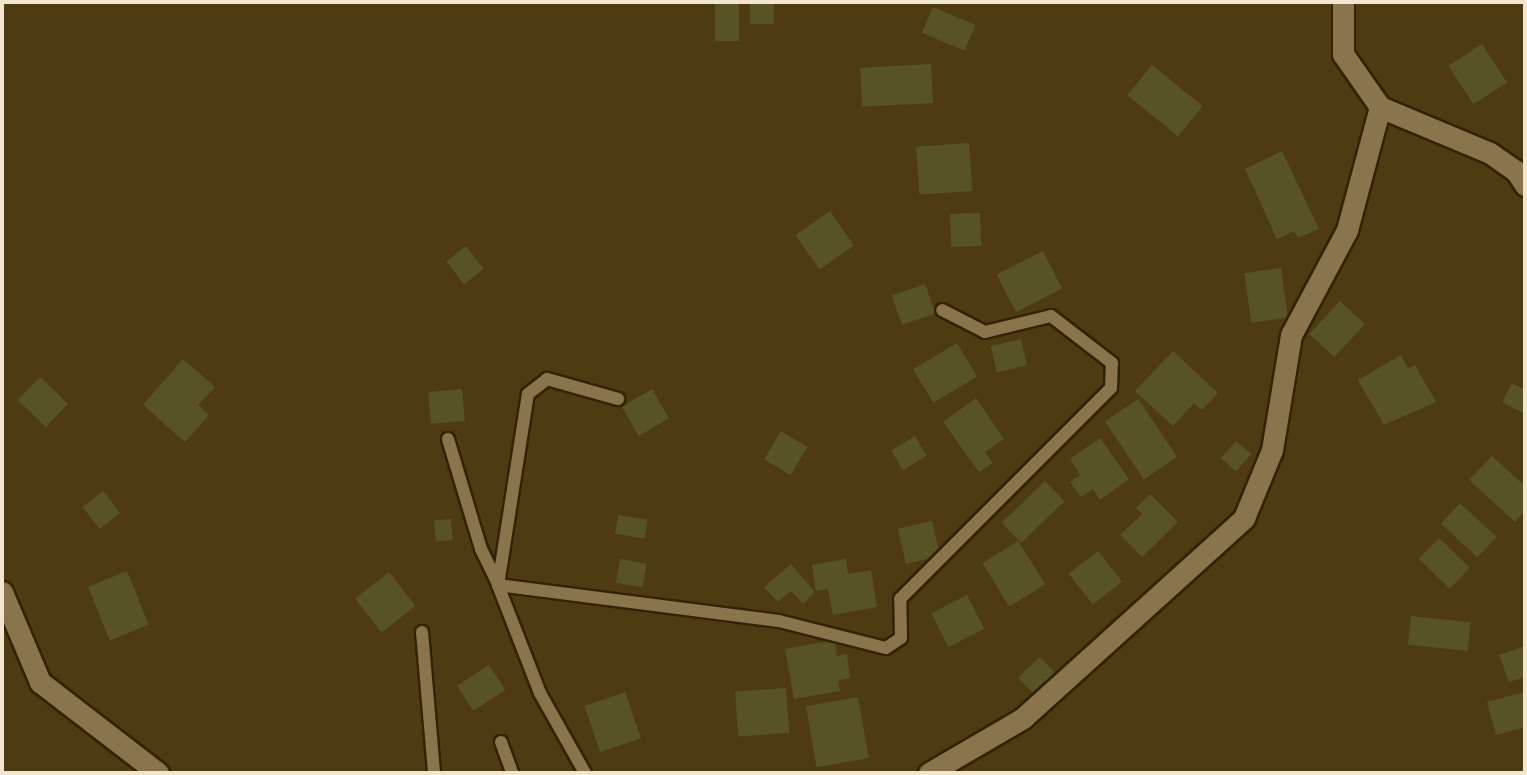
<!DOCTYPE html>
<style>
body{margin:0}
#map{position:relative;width:1527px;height:775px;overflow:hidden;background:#4f3b12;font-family:Poppins,sans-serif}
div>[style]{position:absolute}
.building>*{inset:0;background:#575327;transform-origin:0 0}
.roads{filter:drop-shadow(2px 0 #312304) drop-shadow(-2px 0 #312304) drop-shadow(0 2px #312304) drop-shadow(0 -2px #312304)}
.lane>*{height:12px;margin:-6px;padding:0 6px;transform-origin:6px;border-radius:6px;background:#89744c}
.street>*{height:21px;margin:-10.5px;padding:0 10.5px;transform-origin:10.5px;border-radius:10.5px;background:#89744c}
.secondary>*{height:21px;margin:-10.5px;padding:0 10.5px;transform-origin:10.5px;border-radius:10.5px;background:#89744c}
span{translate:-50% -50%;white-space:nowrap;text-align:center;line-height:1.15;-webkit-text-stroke:5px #2d2413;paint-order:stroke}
.frame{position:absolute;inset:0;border:4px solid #f2e6d0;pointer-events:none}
</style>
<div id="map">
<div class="building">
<div style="left:715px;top:2px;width:24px;height:39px"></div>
<div style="left:750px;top:2px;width:24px;height:22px"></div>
<div style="left:933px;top:7px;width:46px;height:28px;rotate:23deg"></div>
<div style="left:1482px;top:44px;width:46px;height:40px;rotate:57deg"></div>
<div style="left:931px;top:64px;width:39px;height:71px;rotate:87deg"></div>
<div style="left:1152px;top:65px;width:65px;height:39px;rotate:39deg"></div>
<div style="left:969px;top:143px;width:48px;height:53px;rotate:86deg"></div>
<div style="clip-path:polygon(1282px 151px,1319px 229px,1298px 238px,1294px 231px,1277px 239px,1245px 169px)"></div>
<div style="left:830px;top:211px;width:42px;height:42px;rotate:55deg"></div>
<div style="left:980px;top:213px;width:33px;height:30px;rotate:88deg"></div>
<div style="left:466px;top:246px;width:29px;height:25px;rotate:52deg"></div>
<div style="left:1043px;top:251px;width:42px;height:52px;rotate:63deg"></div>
<div style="left:1281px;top:268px;width:50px;height:37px;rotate:82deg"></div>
<div style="left:925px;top:284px;width:31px;height:35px;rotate:71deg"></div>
<div style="left:1340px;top:301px;width:34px;height:45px;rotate:43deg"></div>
<div style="left:1021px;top:339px;width:27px;height:31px;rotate:77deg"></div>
<div style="left:957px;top:343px;width:39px;height:51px;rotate:59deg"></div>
<div style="clip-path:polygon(1173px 351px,1218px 393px,1202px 410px,1194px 403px,1173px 426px,1135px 391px)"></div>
<div style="clip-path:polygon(1401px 355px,1408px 369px,1415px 365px,1436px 402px,1384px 425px,1358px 380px)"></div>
<div style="clip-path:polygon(183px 359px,215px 387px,198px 405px,209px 415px,185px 442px,143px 405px)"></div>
<div style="left:40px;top:377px;width:39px;height:32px;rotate:44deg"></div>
<div style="clip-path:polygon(1512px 383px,1525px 390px,1525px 414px,1502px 402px)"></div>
<div style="left:462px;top:389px;width:32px;height:34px;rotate:85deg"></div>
<div style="left:652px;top:389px;width:34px;height:35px;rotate:60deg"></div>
<div style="clip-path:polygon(976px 398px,1004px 439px,985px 452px,993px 463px,979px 472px,943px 422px)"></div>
<div style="left:1138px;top:399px;width:70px;height:40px;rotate:56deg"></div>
<div style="left:781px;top:431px;width:31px;height:33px;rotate:31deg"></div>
<div style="left:915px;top:436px;width:23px;height:28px;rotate:59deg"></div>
<div style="clip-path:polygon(1100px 438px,1129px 479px,1100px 500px,1093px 489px,1081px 497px,1070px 482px,1080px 475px,1070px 459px)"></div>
<div style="left:1236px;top:441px;width:20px;height:23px;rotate:41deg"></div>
<div style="clip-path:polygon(1492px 456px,1525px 486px,1525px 511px,1515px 522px,1469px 480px)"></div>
<div style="left:1045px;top:481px;width:28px;height:60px;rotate:46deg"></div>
<div style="left:103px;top:491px;width:28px;height:26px;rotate:52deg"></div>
<div style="clip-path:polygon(1150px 494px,1178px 522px,1142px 557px,1120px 535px,1142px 514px,1136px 508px)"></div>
<div style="left:1460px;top:503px;width:50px;height:28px;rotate:43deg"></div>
<div style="left:618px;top:515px;width:30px;height:19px;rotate:9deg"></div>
<div style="left:451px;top:519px;width:21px;height:17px;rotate:85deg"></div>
<div style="left:932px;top:521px;width:36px;height:35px;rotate:77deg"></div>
<div style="left:1439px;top:538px;width:43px;height:29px;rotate:44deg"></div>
<div style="left:1018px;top:541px;width:51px;height:42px;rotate:58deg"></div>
<div style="left:1098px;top:551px;width:39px;height:37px;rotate:52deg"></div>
<div style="left:620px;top:559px;width:27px;height:24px;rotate:10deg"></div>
<div style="clip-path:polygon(846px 559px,848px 574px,871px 570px,877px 607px,833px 615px,828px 589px,816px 591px,812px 565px)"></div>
<div style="clip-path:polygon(791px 564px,815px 592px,803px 604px,791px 591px,778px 602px,764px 587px)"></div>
<div style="left:127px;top:571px;width:58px;height:42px;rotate:68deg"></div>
<div style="left:389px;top:572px;width:43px;height:43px;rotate:52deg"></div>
<div style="left:967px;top:595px;width:38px;height:40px;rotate:63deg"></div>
<div style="left:1411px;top:616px;width:60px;height:29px;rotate:6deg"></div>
<div style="clip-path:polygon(835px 640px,837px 656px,847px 654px,850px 678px,838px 681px,840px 691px,794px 699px,785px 649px)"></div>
<div style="clip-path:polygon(1525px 646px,1525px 677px,1509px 682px,1499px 655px)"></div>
<div style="left:1040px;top:657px;width:22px;height:30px;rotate:47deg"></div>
<div style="left:489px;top:665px;width:30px;height:38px;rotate:57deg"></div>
<div style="left:786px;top:688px;width:45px;height:51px;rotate:86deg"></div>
<div style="left:625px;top:692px;width:49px;height:43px;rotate:71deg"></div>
<div style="clip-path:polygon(1525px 692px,1525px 727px,1496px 735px,1487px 702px)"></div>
<div style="left:858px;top:697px;width:62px;height:53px;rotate:80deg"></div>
</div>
<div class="roads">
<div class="lane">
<div style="left:448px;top:439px;width:115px;rotate:73.3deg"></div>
<div style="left:481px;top:549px;width:39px;rotate:64deg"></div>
<div style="left:498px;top:585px;width:193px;rotate:-81.1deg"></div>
<div style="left:528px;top:394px;width:24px;rotate:-38deg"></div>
<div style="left:547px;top:379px;width:74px;rotate:15.7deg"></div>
<div style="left:422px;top:632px;width:142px;rotate:85.1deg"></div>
<div style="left:501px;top:742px;width:33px;rotate:70deg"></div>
<div style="left:585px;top:773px;width:92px;rotate:-119.4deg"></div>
<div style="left:540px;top:693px;width:116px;rotate:-111.3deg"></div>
<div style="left:498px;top:585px;width:283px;rotate:7.3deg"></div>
<div style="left:779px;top:621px;width:110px;rotate:14.2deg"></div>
<div style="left:886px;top:648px;width:18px;rotate:-34deg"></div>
<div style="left:901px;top:638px;width:39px;rotate:-91deg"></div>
<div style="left:900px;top:599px;width:298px;rotate:-45deg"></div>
<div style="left:1111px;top:388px;width:25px;rotate:-88deg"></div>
<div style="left:1112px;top:363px;width:77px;rotate:-142.4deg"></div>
<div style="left:1051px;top:316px;width:68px;rotate:166.4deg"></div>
<div style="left:985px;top:332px;width:48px;rotate:-152.9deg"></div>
</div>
<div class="street">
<div style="left:2px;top:592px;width:98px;rotate:67.1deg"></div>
<div style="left:40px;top:682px;width:149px;rotate:37.6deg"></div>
<div style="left:929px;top:773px;width:109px;rotate:-30.3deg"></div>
<div style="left:1023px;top:718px;width:298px;rotate:-42.1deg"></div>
<div style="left:1244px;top:518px;width:74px;rotate:-67.6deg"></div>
<div style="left:1272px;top:450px;width:117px;rotate:-80.6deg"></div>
<div style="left:1291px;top:335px;width:119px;rotate:-61.9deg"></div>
<div style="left:1347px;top:230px;width:127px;rotate:-75deg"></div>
</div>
<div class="secondary">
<div style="left:1343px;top:2px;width:52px;rotate:90deg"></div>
<div style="left:1343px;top:54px;width:65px;rotate:55.1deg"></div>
<div style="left:1380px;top:107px;width:119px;rotate:22.7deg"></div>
<div style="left:1490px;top:153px;width:32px;rotate:35deg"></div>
<div style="left:1516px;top:171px;width:17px;rotate:57deg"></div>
</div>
</div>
<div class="frame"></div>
</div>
